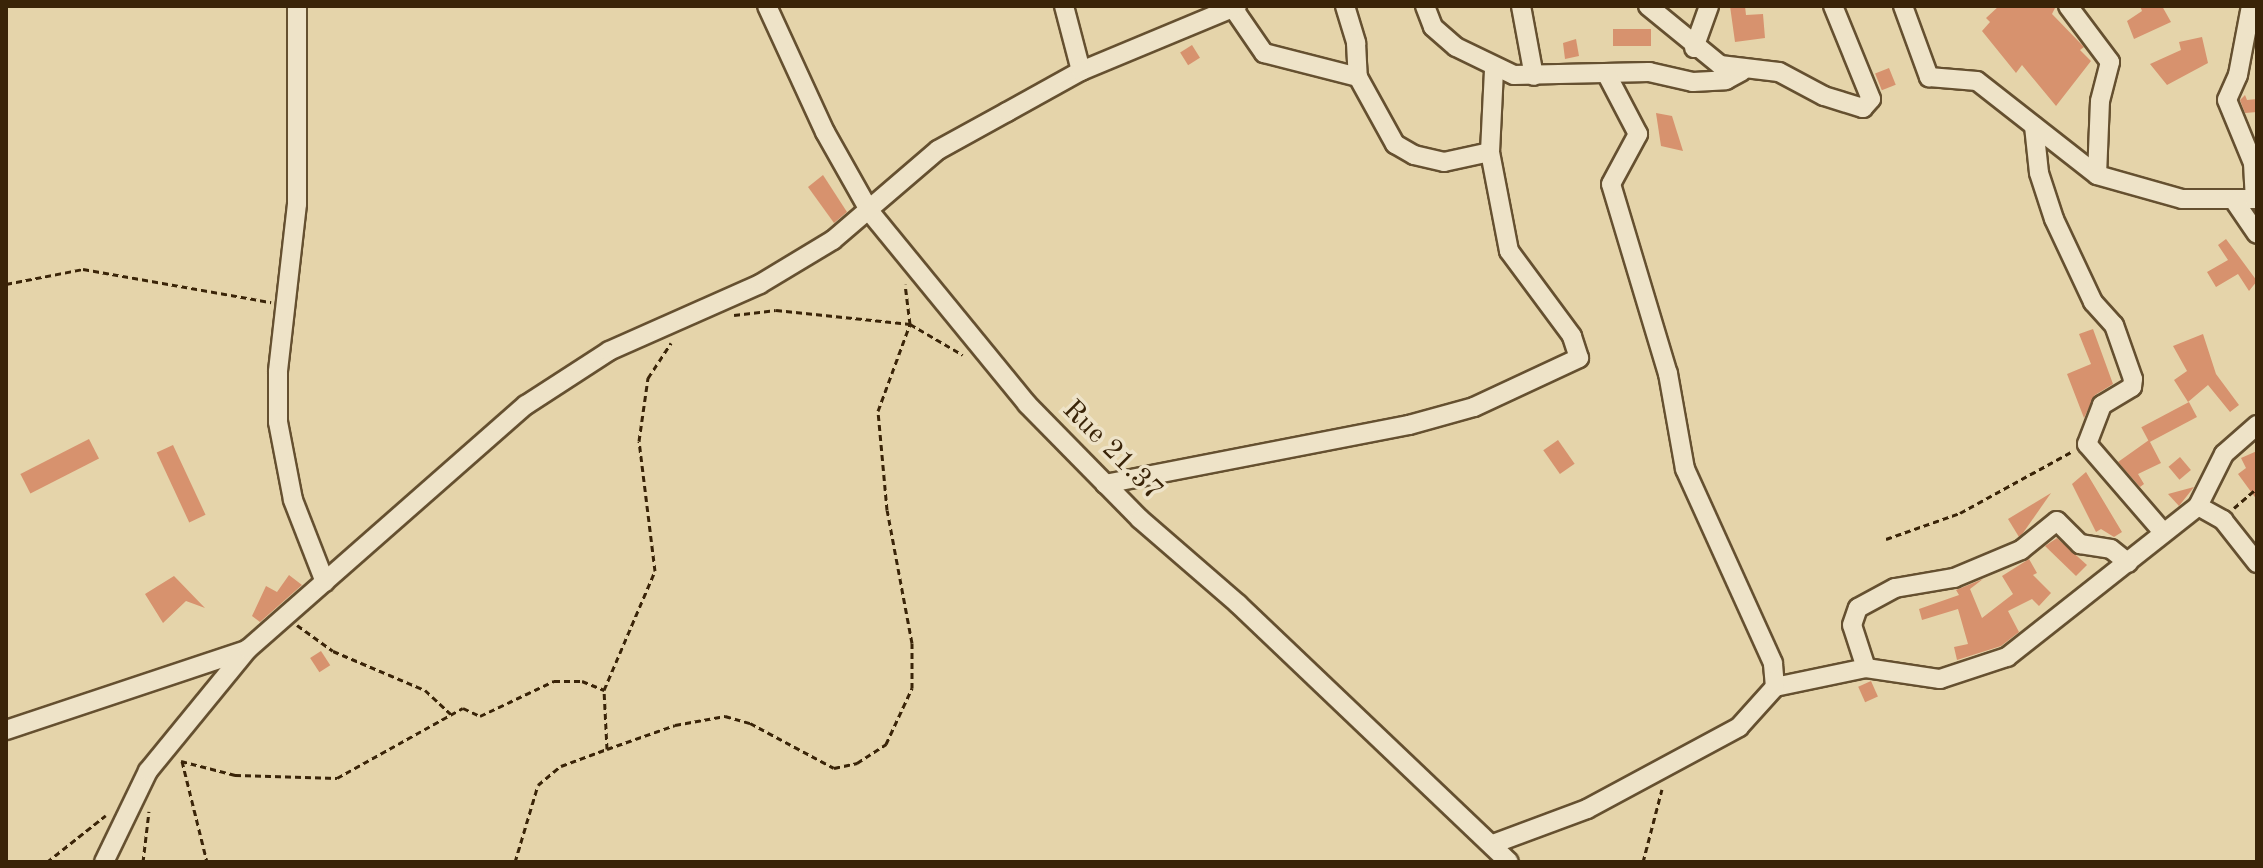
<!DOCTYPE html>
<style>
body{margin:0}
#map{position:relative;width:2263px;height:868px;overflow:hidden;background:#e5d4aa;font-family:"Old Standard TT",serif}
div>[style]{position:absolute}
.building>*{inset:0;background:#d7926e;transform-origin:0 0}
.path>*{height:3px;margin-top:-1.5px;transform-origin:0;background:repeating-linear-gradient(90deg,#3a2408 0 6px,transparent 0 10px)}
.roads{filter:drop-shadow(2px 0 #655030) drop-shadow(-2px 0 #655030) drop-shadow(0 2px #655030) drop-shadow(0 -2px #655030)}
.street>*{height:18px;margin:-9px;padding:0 9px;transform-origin:9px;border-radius:9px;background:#eee3c8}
span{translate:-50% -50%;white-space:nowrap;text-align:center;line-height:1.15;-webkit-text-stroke:7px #eee3c8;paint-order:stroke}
.street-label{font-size:28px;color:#3a2408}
.frame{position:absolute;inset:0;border:8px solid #3a2408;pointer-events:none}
</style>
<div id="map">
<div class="building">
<div style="clip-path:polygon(1730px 6px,1745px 6px,1746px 15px,1763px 14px,1765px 38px,1735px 42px)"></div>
<div style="clip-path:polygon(1999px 6px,2056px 6px,2052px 14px,2084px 47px,2080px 50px,2091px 61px,2056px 106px,2022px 65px,2016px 73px,1982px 31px,1990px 22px,1986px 18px)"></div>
<div style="clip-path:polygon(2140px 6px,2162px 6px,2171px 22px,2134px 39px,2127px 21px,2142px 11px)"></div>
<div style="left:1613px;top:29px;width:38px;height:17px"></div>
<div style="clip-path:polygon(2202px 37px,2208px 63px,2167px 85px,2150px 64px,2181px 50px,2179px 42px)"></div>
<div style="clip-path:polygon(1576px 39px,1579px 56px,1565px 59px,1563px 43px)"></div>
<div style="left:1192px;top:45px;width:15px;height:14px;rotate:58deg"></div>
<div style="left:1889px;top:68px;width:18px;height:15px;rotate:68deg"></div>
<div style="clip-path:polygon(2245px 95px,2247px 100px,2257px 99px,2257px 112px,2245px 113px,2240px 100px)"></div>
<div style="clip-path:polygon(1656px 113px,1672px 116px,1683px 151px,1661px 146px)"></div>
<div style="clip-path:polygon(823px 175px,847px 212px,834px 223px,808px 187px)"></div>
<div style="clip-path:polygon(2226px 239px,2257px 281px,2249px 291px,2238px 274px,2216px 287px,2207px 272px,2228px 260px,2218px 245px)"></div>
<div style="clip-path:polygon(2093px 329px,2113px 384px,2095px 395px,2084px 418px,2067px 374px,2091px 364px,2079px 334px)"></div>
<div style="clip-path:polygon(2203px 334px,2216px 374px,2239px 405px,2230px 412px,2208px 385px,2188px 402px,2174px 380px,2187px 371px,2173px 346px)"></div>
<div style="left:2189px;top:402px;width:17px;height:54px;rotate:62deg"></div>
<div style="left:89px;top:439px;width:22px;height:77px;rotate:63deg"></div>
<div style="left:1558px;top:440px;width:29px;height:18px;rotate:55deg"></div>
<div style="clip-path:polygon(2149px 440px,2161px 463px,2138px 474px,2144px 484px,2140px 487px,2118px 462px)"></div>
<div style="left:173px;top:445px;width:77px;height:18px;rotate:65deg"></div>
<div style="clip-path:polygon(2257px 451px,2257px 500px,2238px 474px,2246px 468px,2241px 458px)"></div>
<div style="left:2180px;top:457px;width:17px;height:15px;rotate:50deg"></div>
<div style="clip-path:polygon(2086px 472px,2122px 532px,2114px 537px,2101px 529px,2096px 532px,2072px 484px)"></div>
<div style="clip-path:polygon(2194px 487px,2179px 506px,2168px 494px)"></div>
<div style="clip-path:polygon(2051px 493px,2023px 533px,2019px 537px,2008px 519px)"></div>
<div style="clip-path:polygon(2057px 538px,2087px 565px,2076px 576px,2045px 546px)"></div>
<div style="clip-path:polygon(2029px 559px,2037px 573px,2033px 575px,2051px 593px,2039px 606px,2032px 599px,2008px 611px,2019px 632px,2001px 646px,1957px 660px,1954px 647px,1968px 644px,1958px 609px,1922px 620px,1919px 609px,1959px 595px,1956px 590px,1983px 579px,1970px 589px,1982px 618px,2013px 594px,2002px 576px)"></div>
<div style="clip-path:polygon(289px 575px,302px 585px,260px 622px,252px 616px,266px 586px,277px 592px)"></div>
<div style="clip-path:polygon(174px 576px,205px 608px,186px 601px,163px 623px,145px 594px)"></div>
<div style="left:321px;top:651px;width:17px;height:13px;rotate:57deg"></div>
<div style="left:1871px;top:681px;width:17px;height:14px;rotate:66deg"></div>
</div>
<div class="path">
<div style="left:6px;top:284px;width:78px;rotate:-11deg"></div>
<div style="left:83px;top:269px;width:191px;rotate:10deg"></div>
<div style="left:734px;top:315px;width:42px;rotate:-6.8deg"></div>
<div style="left:776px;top:310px;width:135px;rotate:6deg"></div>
<div style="left:910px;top:324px;width:40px;rotate:-97.1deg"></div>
<div style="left:2234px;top:508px;width:30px;rotate:-41deg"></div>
<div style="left:1886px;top:539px;width:78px;rotate:-19.4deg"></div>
<div style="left:1960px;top:513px;width:129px;rotate:-28.8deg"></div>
<div style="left:297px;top:625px;width:44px;rotate:35.8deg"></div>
<div style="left:333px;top:651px;width:100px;rotate:23deg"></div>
<div style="left:425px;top:690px;width:35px;rotate:43deg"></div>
<div style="left:607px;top:749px;width:72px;rotate:-19.4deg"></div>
<div style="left:675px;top:725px;width:51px;rotate:-10.2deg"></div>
<div style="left:725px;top:716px;width:26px;rotate:16deg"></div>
<div style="left:750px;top:723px;width:95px;rotate:28.2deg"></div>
<div style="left:834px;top:768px;width:24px;rotate:-12deg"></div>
<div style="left:857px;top:763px;width:35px;rotate:-33deg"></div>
<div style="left:886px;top:744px;width:62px;rotate:-65.1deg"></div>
<div style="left:912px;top:688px;width:45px;rotate:-90deg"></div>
<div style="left:912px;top:643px;width:135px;rotate:-100.6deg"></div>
<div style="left:887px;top:510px;width:99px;rotate:-95.2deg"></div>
<div style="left:878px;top:411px;width:93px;rotate:-69.8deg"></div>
<div style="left:910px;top:324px;width:61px;rotate:30.3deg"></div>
<div style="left:181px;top:761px;width:56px;rotate:14.5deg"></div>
<div style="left:235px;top:775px;width:102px;rotate:1.7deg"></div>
<div style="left:337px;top:778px;width:144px;rotate:-29.1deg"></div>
<div style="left:463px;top:708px;width:19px;rotate:25deg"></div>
<div style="left:480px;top:716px;width:82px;rotate:-25.3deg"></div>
<div style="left:554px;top:681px;width:28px"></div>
<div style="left:582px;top:681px;width:24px;rotate:22deg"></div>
<div style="left:604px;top:690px;width:129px;rotate:-66.8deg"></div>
<div style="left:655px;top:571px;width:131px;rotate:-97deg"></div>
<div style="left:639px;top:441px;width:64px;rotate:-81.9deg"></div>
<div style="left:648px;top:378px;width:42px;rotate:-56.7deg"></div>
<div style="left:182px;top:761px;width:104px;rotate:76.1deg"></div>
<div style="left:47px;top:862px;width:75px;rotate:-38.5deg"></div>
<div style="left:143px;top:862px;width:51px;rotate:-83.3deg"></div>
<div style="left:515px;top:862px;width:80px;rotate:-73.4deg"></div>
<div style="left:538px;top:785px;width:30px;rotate:-40deg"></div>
<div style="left:561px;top:766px;width:49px;rotate:-20.3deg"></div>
<div style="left:607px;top:749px;width:59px;rotate:-92.9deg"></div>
<div style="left:1643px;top:862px;width:75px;rotate:-75.4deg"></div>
</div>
<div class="roads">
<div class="street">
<div style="left:297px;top:6px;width:198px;rotate:90deg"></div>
<div style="left:297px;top:204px;width:169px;rotate:96.5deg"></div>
<div style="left:278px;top:372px;width:50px;rotate:90deg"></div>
<div style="left:278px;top:422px;width:79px;rotate:79.1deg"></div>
<div style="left:293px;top:500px;width:88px;rotate:68.7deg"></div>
<div style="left:767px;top:6px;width:139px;rotate:65.3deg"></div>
<div style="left:825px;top:132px;width:92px;rotate:60.6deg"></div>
<div style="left:870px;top:212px;width:248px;rotate:50.7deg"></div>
<div style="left:1027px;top:404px;width:161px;rotate:45.5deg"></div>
<div style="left:1140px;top:519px;width:130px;rotate:40.9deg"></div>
<div style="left:1238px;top:604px;width:374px;rotate:43.6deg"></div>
<div style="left:1064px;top:6px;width:67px;rotate:75.3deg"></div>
<div style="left:1345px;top:6px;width:39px;rotate:73deg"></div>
<div style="left:1356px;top:43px;width:34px;rotate:87deg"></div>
<div style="left:1425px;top:6px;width:22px;rotate:69deg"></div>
<div style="left:1433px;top:27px;width:30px;rotate:41deg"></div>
<div style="left:1456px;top:47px;width:64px;rotate:25.8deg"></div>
<div style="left:1514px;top:75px;width:135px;rotate:-1.3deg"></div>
<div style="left:1649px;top:72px;width:45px;rotate:12.8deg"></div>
<div style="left:1693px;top:82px;width:33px;rotate:-3deg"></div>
<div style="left:1726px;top:80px;width:18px;rotate:-29deg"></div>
<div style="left:1521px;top:6px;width:71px;rotate:79.5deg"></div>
<div style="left:1648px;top:6px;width:93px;rotate:39.3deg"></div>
<div style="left:1720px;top:65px;width:59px;rotate:6.8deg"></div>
<div style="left:1779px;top:72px;width:51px;rotate:28.1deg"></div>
<div style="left:1824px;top:96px;width:41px;rotate:17.1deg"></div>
<div style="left:1863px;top:108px;width:12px;rotate:-48deg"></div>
<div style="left:1871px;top:99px;width:100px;rotate:-112.2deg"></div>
<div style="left:1903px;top:6px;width:76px;rotate:69.9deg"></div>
<div style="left:1929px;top:77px;width:48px;rotate:4.8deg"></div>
<div style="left:1977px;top:81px;width:152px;rotate:38.1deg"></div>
<div style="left:2097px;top:175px;width:88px;rotate:15.8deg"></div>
<div style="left:2182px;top:199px;width:75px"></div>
<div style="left:2068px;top:6px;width:70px;rotate:53.1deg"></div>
<div style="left:2110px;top:62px;width:40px;rotate:104.4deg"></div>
<div style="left:2100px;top:101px;width:74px;rotate:92.3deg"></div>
<div style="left:2251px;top:6px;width:70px;rotate:100.7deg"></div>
<div style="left:2238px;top:75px;width:27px;rotate:114deg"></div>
<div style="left:2227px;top:100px;width:68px;rotate:67.6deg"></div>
<div style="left:2253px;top:163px;width:36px;rotate:87deg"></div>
<div style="left:1233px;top:8px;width:55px;rotate:55.4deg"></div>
<div style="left:1264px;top:53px;width:97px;rotate:14.3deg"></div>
<div style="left:1358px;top:77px;width:77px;rotate:61.1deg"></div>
<div style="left:1395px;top:144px;width:22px;rotate:30deg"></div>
<div style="left:1414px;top:155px;width:31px;rotate:13deg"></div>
<div style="left:1444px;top:162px;width:47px;rotate:-12.3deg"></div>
<div style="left:1694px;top:48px;width:45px;rotate:-70.3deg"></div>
<div style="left:2034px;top:126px;width:47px;rotate:83.9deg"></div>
<div style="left:2039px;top:173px;width:48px;rotate:71.9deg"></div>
<div style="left:2054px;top:219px;width:92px;rotate:64.8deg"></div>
<div style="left:2093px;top:302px;width:31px;rotate:48deg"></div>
<div style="left:2114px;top:325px;width:57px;rotate:70.6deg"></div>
<div style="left:2133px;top:379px;width:8px;rotate:97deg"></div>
<div style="left:2132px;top:387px;width:35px;rotate:149deg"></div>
<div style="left:2102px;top:405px;width:42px;rotate:111deg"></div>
<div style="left:2087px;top:444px;width:116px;rotate:49.2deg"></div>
<div style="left:2233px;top:199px;width:42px;rotate:55.6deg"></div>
<div style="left:1105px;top:484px;width:310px;rotate:-11deg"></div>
<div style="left:1409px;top:425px;width:67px;rotate:-15.5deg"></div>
<div style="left:1474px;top:407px;width:116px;rotate:-25deg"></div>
<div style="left:1579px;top:358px;width:23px;rotate:-108deg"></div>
<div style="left:1572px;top:336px;width:106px;rotate:-126.5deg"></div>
<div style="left:1509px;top:251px;width:101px;rotate:-100.9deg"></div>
<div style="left:1490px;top:152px;width:83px;rotate:-87.2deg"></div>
<div style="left:2198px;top:506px;width:29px;rotate:29deg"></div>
<div style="left:2223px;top:520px;width:55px;rotate:51.7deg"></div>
<div style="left:1866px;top:668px;width:45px;rotate:-108deg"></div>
<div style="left:1852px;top:625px;width:18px;rotate:-71deg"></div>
<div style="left:1858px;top:608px;width:42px;rotate:-28.4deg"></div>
<div style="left:1895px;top:588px;width:60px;rotate:-9.6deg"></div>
<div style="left:1954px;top:578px;width:73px;rotate:-22.7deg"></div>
<div style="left:2021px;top:550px;width:46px;rotate:-38.9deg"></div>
<div style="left:2057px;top:521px;width:33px;rotate:45deg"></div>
<div style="left:2080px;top:544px;width:31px;rotate:9deg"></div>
<div style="left:2111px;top:549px;width:22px;rotate:39deg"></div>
<div style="left:1775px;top:687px;width:93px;rotate:-11.8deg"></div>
<div style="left:1866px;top:668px;width:75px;rotate:8.5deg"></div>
<div style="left:1940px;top:679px;width:71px;rotate:-18.2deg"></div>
<div style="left:2007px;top:657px;width:243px;rotate:-38.3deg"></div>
<div style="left:2198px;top:506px;width:58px;rotate:-63.4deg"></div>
<div style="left:2224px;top:454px;width:44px;rotate:-41.3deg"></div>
<div style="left:6px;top:730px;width:253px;rotate:-18.4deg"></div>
<div style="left:1493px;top:844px;width:100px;rotate:-20.4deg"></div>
<div style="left:1587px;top:809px;width:173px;rotate:-28.3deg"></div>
<div style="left:1739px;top:727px;width:54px;rotate:-48deg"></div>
<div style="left:1775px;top:687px;width:24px;rotate:-95deg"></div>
<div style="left:1773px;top:663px;width:213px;rotate:-114.4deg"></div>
<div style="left:1685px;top:469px;width:97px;rotate:-100.1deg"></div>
<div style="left:1668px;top:374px;width:198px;rotate:-106.7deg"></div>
<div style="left:1611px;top:184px;width:57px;rotate:-61.6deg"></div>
<div style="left:1638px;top:134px;width:67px;rotate:-117.7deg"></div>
<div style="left:104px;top:862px;width:101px;rotate:-64.2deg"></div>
<div style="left:148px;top:771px;width:158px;rotate:-50.7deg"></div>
<div style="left:248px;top:649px;width:370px;rotate:-41.3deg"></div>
<div style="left:526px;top:405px;width:99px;rotate:-33deg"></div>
<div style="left:609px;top:351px;width:165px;rotate:-23.9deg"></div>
<div style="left:760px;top:284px;width:85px;rotate:-31.1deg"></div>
<div style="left:833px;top:240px;width:138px;rotate:-40.6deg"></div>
<div style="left:938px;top:150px;width:79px;rotate:-28.8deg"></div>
<div style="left:1007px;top:112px;width:85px;rotate:-29deg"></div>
<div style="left:1081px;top:71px;width:169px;rotate:-22.6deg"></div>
</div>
</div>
<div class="street-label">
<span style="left:1112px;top:451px;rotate:45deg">Rue 21.37</span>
</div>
<div class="frame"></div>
</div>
